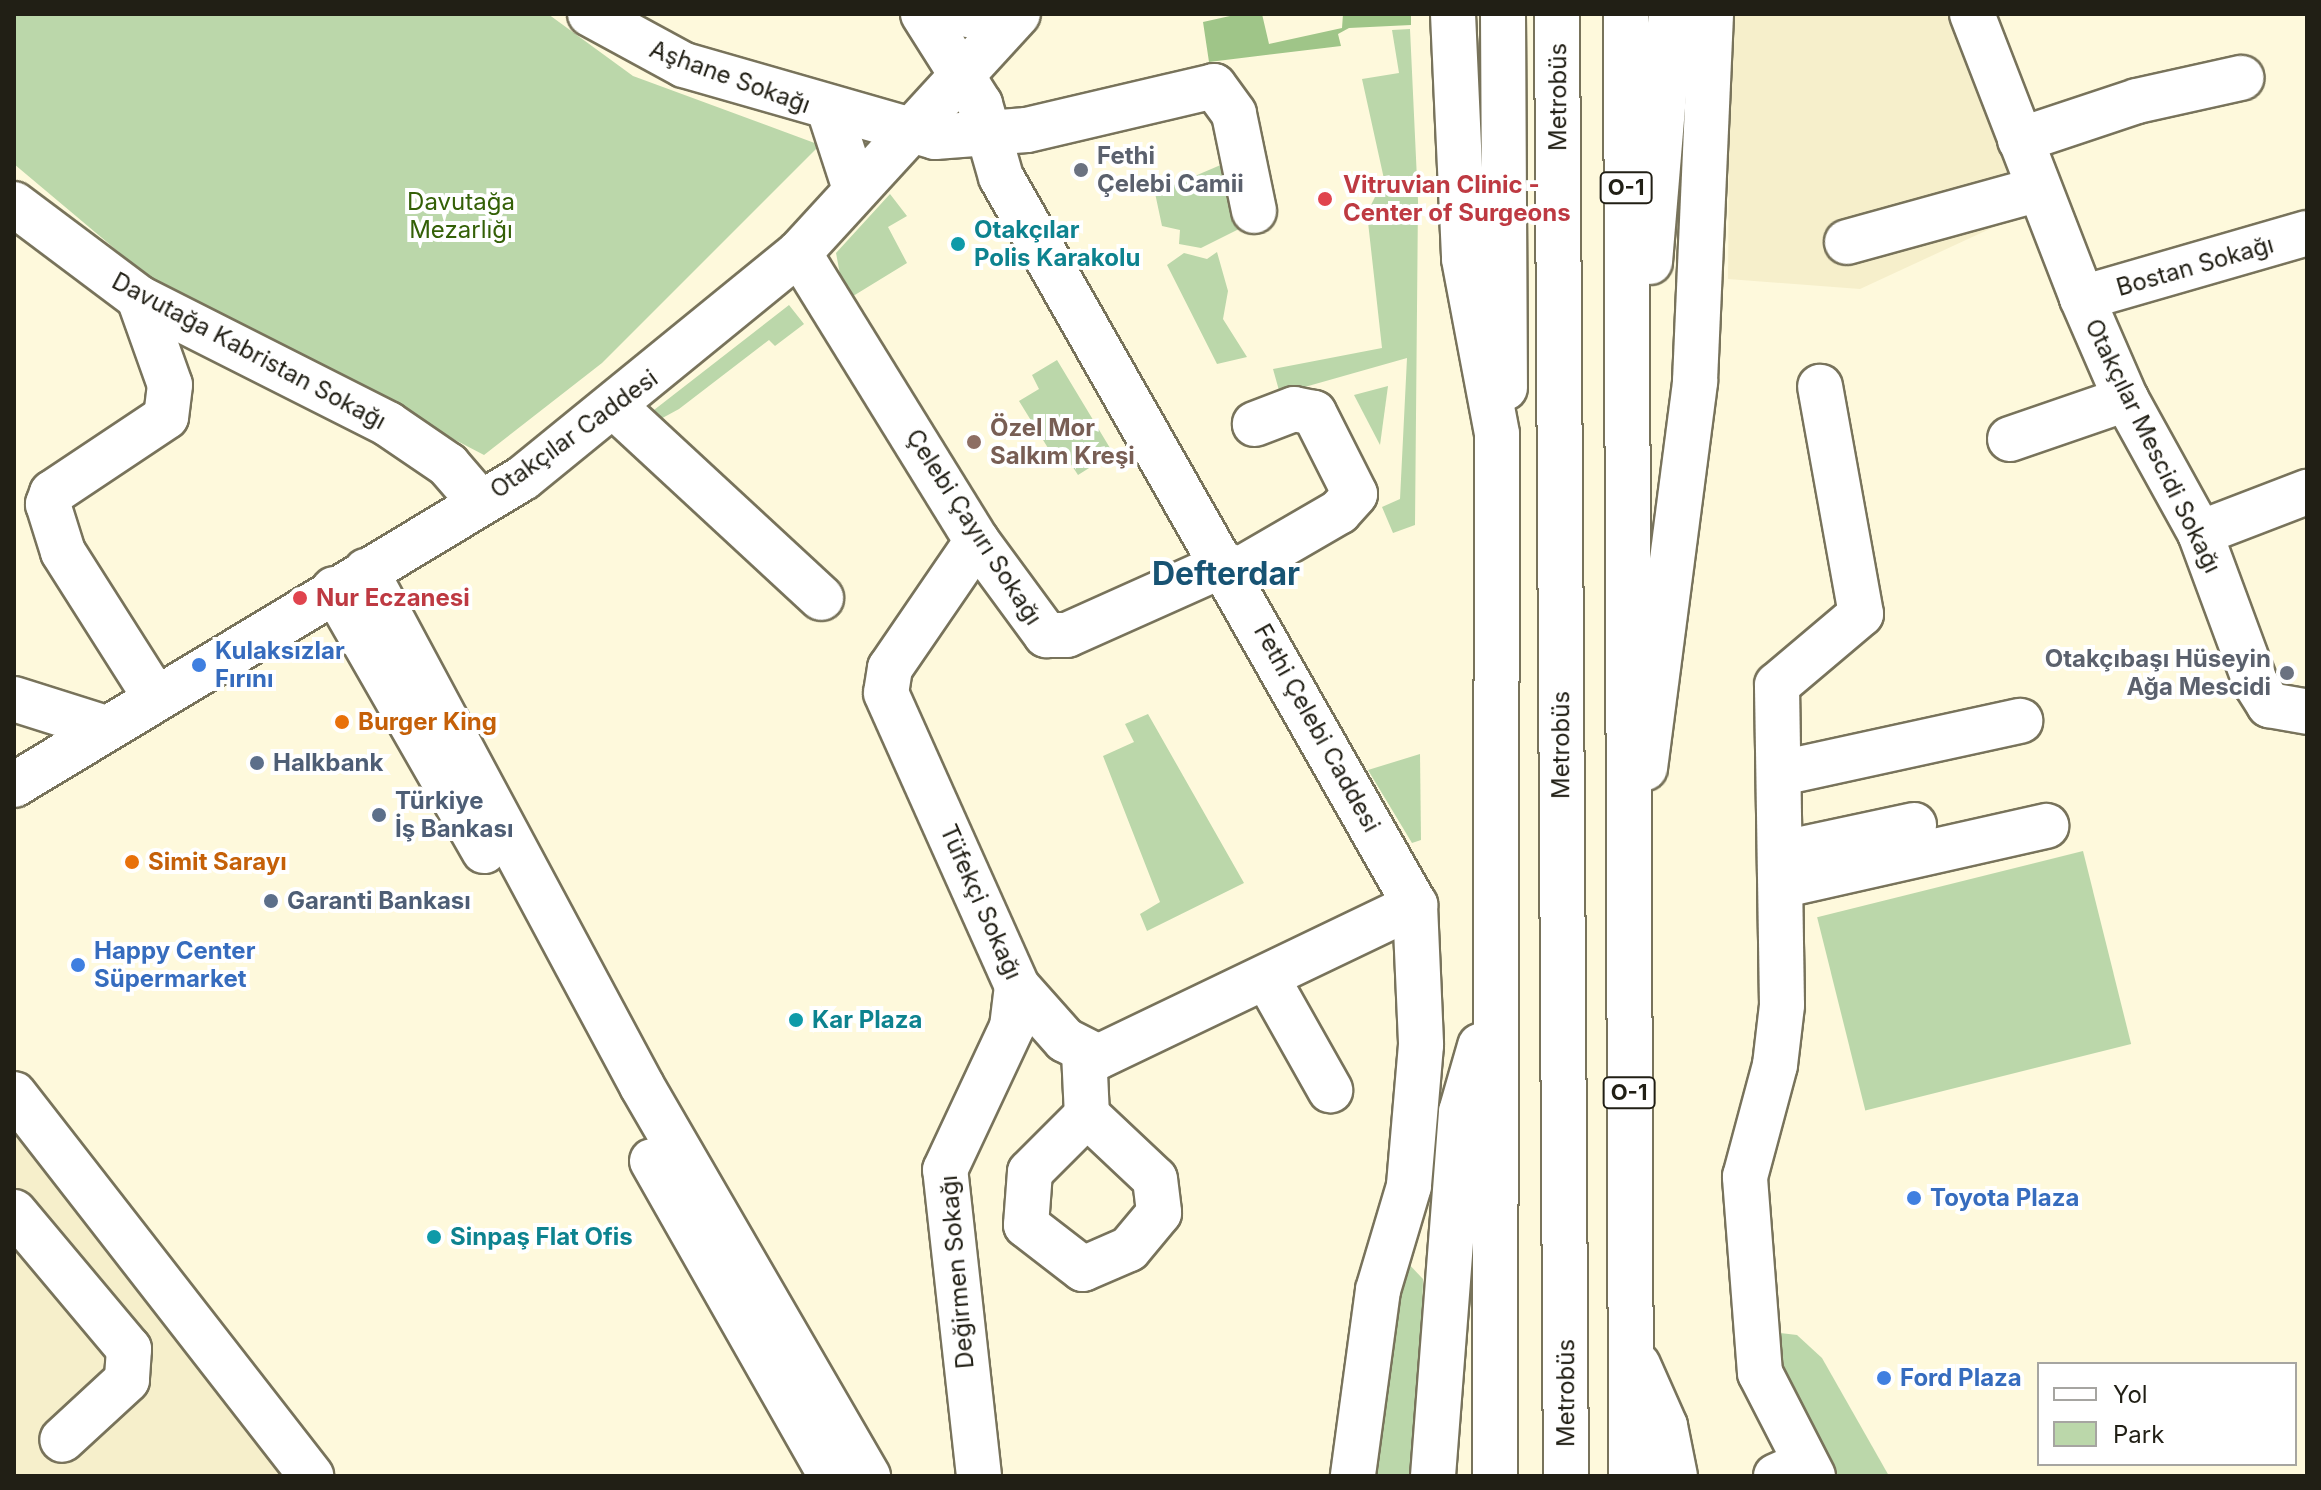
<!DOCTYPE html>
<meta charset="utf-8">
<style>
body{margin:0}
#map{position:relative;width:2321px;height:1490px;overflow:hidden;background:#fef9dc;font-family:Inter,sans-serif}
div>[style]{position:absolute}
.built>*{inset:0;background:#f6efcb}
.green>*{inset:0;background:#bbd7aa;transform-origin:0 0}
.forest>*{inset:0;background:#9fc588}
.roads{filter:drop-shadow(2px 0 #78735b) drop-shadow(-2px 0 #78735b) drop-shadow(0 2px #78735b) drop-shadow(0 -2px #78735b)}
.minor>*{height:44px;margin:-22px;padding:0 22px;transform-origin:22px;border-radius:22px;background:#fff}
.major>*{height:44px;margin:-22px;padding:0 22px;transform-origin:22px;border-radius:22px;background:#fff}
.highway>*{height:44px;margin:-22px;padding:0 22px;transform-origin:22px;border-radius:22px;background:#fff}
.dots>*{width:22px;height:22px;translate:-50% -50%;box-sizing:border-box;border:4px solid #fff;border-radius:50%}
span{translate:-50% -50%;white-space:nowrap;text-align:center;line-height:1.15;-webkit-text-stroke:8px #fff;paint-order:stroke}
.shield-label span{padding:2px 6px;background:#fff;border:2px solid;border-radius:6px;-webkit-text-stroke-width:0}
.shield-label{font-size:22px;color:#211f15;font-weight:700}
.street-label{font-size:24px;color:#211f15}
.worship-label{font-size:24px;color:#5b616d;font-weight:700}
.left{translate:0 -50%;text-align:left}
.right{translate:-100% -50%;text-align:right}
.health-label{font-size:24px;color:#be3a42;font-weight:700}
.park-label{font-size:24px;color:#346007}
.culture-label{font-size:24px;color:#0d838f;font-weight:700}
.education-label{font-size:24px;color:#785e54;font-weight:700}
.shop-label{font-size:24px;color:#366cbe;font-weight:700}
.food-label{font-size:24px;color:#c56008;font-weight:700}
.service-label{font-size:24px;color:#4e5e75;font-weight:700}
.district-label{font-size:32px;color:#175373;font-weight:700}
.frame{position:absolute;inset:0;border:16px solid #211f15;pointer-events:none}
.legend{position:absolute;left:2037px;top:1362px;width:260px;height:104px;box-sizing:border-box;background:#fff;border:2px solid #a6a5a1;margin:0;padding:10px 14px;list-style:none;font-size:24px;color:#211f15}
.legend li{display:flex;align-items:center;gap:16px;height:40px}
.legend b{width:40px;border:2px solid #a6a5a1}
</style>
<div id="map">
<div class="built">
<div style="clip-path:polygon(1730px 14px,1949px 14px,2022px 214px,1860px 289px,1728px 279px)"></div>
<div style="clip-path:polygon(14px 1117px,297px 1476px,14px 1476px)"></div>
</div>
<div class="green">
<div style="clip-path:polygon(14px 14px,548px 14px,633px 76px,820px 145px,602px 363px,484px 455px,158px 285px,14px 164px)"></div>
<div style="clip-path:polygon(1410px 29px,1418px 201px,1415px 525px,1393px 533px,1382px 507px,1400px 499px,1407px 358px,1280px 394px,1273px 369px,1382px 348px,1367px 213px,1384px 179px,1362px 79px,1399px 73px,1392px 30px)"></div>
<div style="clip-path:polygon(1230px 161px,1243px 227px,1201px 248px,1179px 244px,1180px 230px,1162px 226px,1155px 193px)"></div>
<div style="clip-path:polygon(890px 194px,907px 216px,888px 227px,907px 263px,845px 301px,836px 253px)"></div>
<div style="clip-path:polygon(1217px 252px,1228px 291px,1223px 319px,1247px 357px,1217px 364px,1167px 265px,1184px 253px,1207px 259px)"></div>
<div style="clip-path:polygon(789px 305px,804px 324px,775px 346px,769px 340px,679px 409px,644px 428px,636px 424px)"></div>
<div style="clip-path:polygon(1057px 360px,1113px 453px,1078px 475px,1065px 455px,1056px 461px,1019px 401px,1039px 389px,1032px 375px)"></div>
<div style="clip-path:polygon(1388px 386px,1380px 445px,1354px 395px)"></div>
<div style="clip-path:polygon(1148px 714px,1244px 883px,1147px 931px,1140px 914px,1160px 902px,1103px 756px,1134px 742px,1125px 724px)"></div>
<div style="clip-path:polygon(1420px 754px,1421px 840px,1412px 843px,1368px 770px)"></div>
<div style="left:2083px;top:851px;width:199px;height:274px;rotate:76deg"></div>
<div style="clip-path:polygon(1403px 1258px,1423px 1279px,1418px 1476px,1366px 1476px)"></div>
<div style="clip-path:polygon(1773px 1332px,1797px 1335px,1822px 1358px,1889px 1476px,1835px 1476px,1773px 1381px)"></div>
</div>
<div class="forest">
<div style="clip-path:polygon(1239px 14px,1262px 14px,1269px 44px,1342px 28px,1343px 14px,1411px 14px,1411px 25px,1349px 28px,1338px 34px,1341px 46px,1209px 62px,1203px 22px)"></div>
</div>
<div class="roads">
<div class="minor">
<div style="left:590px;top:14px;width:107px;rotate:28.5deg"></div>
<div style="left:684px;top:65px;width:261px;rotate:16deg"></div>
<div style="left:935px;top:137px;width:92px;rotate:-4.4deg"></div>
<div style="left:1027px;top:130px;width:192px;rotate:-13.2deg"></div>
<div style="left:1214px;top:86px;width:34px;rotate:54deg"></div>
<div style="left:1234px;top:114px;width:99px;rotate:78.3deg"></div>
<div style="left:923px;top:14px;width:107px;rotate:57.7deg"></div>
<div style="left:980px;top:104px;width:76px;rotate:74deg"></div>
<div style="left:1001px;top:177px;width:837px;rotate:60.37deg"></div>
<div style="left:1415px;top:905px;width:140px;rotate:87.5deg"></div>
<div style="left:1421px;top:1045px;width:142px;rotate:94.9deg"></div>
<div style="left:1409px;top:1186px;width:109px;rotate:106.6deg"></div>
<div style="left:1378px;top:1290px;width:188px;rotate:97.7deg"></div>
<div style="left:960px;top:14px;width:51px;rotate:7.8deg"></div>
<div style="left:1557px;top:14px;width:1462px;rotate:89.65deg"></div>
<div style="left:1972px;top:14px;width:305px;rotate:68.8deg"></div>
<div style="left:2082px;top:298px;width:110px;rotate:66.5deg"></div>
<div style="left:2126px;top:399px;width:153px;rotate:61.1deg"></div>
<div style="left:2200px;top:533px;width:161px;rotate:69.7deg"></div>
<div style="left:2256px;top:684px;width:25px;rotate:58deg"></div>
<div style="left:2269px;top:705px;width:39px;rotate:10deg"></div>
<div style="left:830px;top:112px;width:81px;rotate:72deg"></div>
<div style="left:2020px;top:140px;width:123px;rotate:-18.4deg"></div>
<div style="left:2137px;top:101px;width:107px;rotate:-12.5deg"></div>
<div style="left:14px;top:204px;width:156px;rotate:36.9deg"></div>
<div style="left:139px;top:298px;width:279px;rotate:26.8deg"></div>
<div style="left:388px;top:424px;width:73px;rotate:34.3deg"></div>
<div style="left:448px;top:465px;width:49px;rotate:49.1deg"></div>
<div style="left:1847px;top:242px;width:199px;rotate:-15.4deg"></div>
<div style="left:799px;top:253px;width:339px;rotate:58.3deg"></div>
<div style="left:977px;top:541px;width:117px;rotate:53.7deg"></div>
<div style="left:1046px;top:635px;width:21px"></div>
<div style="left:1067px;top:635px;width:174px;rotate:-24.1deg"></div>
<div style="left:139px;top:298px;width:92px;rotate:70.4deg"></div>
<div style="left:170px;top:385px;width:32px;rotate:97deg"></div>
<div style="left:166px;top:417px;width:137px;rotate:146.3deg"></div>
<div style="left:52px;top:493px;width:12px;rotate:110deg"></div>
<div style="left:48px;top:504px;width:50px;rotate:72.6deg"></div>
<div style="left:63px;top:552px;width:172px;rotate:57.6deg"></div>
<div style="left:2082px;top:298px;width:234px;rotate:-16.1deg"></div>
<div style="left:615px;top:407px;width:281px;rotate:42.8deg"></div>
<div style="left:2010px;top:439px;width:123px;rotate:-19deg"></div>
<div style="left:2200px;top:533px;width:115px;rotate:-21deg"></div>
<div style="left:977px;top:541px;width:154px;rotate:124.4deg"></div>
<div style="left:890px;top:668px;width:25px;rotate:99deg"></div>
<div style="left:886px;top:693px;width:321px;rotate:65.9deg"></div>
<div style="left:1017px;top:986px;width:72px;rotate:48.4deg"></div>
<div style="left:1065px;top:1040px;width:37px;rotate:27deg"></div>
<div style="left:1098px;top:1057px;width:352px;rotate:-25.6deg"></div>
<div style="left:366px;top:571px;width:584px;rotate:61.81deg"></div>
<div style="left:642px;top:1086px;width:451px;rotate:59.9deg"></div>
<div style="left:1232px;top:574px;width:124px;rotate:-30.1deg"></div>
<div style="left:1339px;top:512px;width:24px;rotate:-48deg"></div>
<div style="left:1355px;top:494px;width:91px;rotate:-116.8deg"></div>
<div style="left:1314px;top:413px;width:20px;rotate:-169deg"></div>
<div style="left:1294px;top:409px;width:42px;rotate:159deg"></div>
<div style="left:334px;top:589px;width:302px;rotate:60.2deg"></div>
<div style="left:14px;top:699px;width:93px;rotate:17.5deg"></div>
<div style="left:1781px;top:773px;width:245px;rotate:-12.3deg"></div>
<div style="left:1783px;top:853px;width:134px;rotate:-12.1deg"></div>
<div style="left:1784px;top:885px;width:269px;rotate:-12.7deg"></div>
<div style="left:1267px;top:978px;width:129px;rotate:60.6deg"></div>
<div style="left:1084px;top:1052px;width:63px;rotate:87.3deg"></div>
<div style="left:1087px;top:1115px;width:93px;rotate:43.3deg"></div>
<div style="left:1155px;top:1179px;width:34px;rotate:83deg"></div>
<div style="left:1159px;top:1213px;width:47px;rotate:129.8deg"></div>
<div style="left:1129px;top:1249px;width:50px;rotate:156.5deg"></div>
<div style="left:1083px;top:1269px;width:72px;rotate:-142.3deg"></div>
<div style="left:1026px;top:1225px;width:53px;rotate:-85.7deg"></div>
<div style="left:1030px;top:1172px;width:81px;rotate:-45deg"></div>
<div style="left:14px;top:1094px;width:484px;rotate:52.1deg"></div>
<div style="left:652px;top:1161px;width:362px;rotate:60.4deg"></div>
<div style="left:14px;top:1212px;width:179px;rotate:50deg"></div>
<div style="left:129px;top:1349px;width:31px;rotate:94deg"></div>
<div style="left:127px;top:1380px;width:88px;rotate:137.3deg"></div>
<div style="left:979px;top:1476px;width:308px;rotate:-96.3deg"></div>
<div style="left:945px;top:1170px;width:158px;rotate:-64.9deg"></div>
<div style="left:1012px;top:1027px;width:41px;rotate:-83deg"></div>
<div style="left:1813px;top:1476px;width:116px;rotate:-117.2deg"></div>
<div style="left:1760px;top:1373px;width:197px;rotate:-94.4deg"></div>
<div style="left:1745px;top:1177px;width:116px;rotate:-75deg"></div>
<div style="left:1775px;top:1065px;width:60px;rotate:-83.3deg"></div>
<div style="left:1782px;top:1005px;width:320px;rotate:-90.9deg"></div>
<div style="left:1777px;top:685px;width:110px;rotate:-40.2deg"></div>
<div style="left:1861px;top:614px;width:231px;rotate:-100.2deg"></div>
</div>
<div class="major">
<div style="left:14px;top:785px;width:594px;rotate:-31.1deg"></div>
<div style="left:523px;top:478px;width:356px;rotate:-39.2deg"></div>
<div style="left:799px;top:253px;width:324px;rotate:-47.5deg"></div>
</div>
<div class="highway">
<div style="left:1453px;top:14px;width:245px;rotate:87.4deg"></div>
<div style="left:1464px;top:259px;width:178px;rotate:79.3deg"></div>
<div style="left:1497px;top:434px;width:1042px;rotate:90.11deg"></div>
<div style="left:1503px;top:14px;width:374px;rotate:89.7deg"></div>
<div style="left:1626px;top:14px;width:1462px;rotate:89.8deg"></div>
<div style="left:1650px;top:262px;width:249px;rotate:-85.2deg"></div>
<div style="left:1645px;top:768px;width:390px;rotate:-82.6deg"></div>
<div style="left:1695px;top:381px;width:367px;rotate:-87.5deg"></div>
<div style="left:1638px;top:1365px;width:67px;rotate:66.1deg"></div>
<div style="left:1665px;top:1426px;width:51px;rotate:78.7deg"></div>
<div style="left:1433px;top:1476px;width:365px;rotate:-85.6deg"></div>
<div style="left:1461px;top:1112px;width:69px;rotate:-73.9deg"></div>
<div style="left:1776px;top:1476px;width:32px;rotate:-24deg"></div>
</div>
</div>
<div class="dots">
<div style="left:1081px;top:170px;background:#6b7280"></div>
<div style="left:1325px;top:199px;background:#e0444e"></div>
<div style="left:958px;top:244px;background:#0f9aa8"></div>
<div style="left:974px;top:442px;background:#8d6e63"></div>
<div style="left:300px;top:598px;background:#e0444e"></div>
<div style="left:199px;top:665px;background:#3f7fe0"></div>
<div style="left:2287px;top:673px;background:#6b7280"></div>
<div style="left:342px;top:722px;background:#e8710a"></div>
<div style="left:257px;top:763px;background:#5c6f8a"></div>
<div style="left:379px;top:815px;background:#5c6f8a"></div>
<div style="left:132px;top:862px;background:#e8710a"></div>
<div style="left:271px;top:901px;background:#5c6f8a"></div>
<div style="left:78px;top:965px;background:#3f7fe0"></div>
<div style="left:796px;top:1020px;background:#0f9aa8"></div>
<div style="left:1914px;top:1198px;background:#3f7fe0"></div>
<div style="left:434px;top:1237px;background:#0f9aa8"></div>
<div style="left:1884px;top:1378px;background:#3f7fe0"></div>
</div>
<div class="shield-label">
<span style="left:1626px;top:188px">O-1</span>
<span style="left:1629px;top:1093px">O-1</span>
</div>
<div class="street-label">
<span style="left:730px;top:77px;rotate:20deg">Aşhane Sokağı</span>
<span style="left:1558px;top:97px;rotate:-90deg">Metrobüs</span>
<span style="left:2195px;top:266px;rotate:-16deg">Bostan Sokağı</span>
<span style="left:249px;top:351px;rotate:28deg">Davutağa Kabristan Sokağı</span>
<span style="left:574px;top:434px;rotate:-36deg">Otakçılar Caddesi</span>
<span style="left:2153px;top:446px;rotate:64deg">Otakçılar Mescidi Sokağı</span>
<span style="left:974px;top:527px;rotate:57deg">Çelebi Çayırı Sokağı</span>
<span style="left:1317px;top:728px;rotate:61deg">Fethi Çelebi Caddesi</span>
<span style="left:1561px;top:745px;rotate:-90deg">Metrobüs</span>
<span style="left:981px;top:902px;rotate:66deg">Tüfekçi Sokağı</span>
<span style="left:957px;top:1272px;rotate:-95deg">Değirmen Sokağı</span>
<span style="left:1566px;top:1393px;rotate:-90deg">Metrobüs</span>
</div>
<div class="worship-label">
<span class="left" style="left:1097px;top:170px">Fethi<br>Çelebi Camii</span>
<span class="right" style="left:2271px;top:673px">Otakçıbaşı Hüseyin<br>Ağa Mescidi</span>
</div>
<div class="health-label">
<span class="left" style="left:1343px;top:199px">Vitruvian Clinic -<br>Center of Surgeons</span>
<span class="left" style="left:316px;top:598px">Nur Eczanesi</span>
</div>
<div class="park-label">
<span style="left:461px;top:216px">Davutağa<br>Mezarlığı</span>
</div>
<div class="culture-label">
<span class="left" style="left:974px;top:244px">Otakçılar<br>Polis Karakolu</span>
<span class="left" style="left:812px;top:1020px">Kar Plaza</span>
<span class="left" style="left:450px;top:1237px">Sinpaş Flat Ofis</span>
</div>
<div class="education-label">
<span class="left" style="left:990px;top:442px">Özel Mor<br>Salkım Kreşi</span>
</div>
<div class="shop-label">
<span class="left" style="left:215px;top:665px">Kulaksızlar<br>Fırını</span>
<span class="left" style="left:94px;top:965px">Happy Center<br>Süpermarket</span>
<span class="left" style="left:1930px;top:1198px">Toyota Plaza</span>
<span class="left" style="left:1900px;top:1378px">Ford Plaza</span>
</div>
<div class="food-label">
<span class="left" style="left:358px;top:722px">Burger King</span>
<span class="left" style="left:148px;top:862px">Simit Sarayı</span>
</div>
<div class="service-label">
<span class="left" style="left:273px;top:763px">Halkbank</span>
<span class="left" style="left:395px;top:815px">Türkiye<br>İş Bankası</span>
<span class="left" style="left:287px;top:901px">Garanti Bankası</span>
</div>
<div class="district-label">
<span style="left:1226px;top:574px">Defterdar</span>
</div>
<div class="frame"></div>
<ul class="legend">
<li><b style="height:10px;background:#fff"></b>Yol</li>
<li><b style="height:22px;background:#bbd7aa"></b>Park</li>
</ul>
</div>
